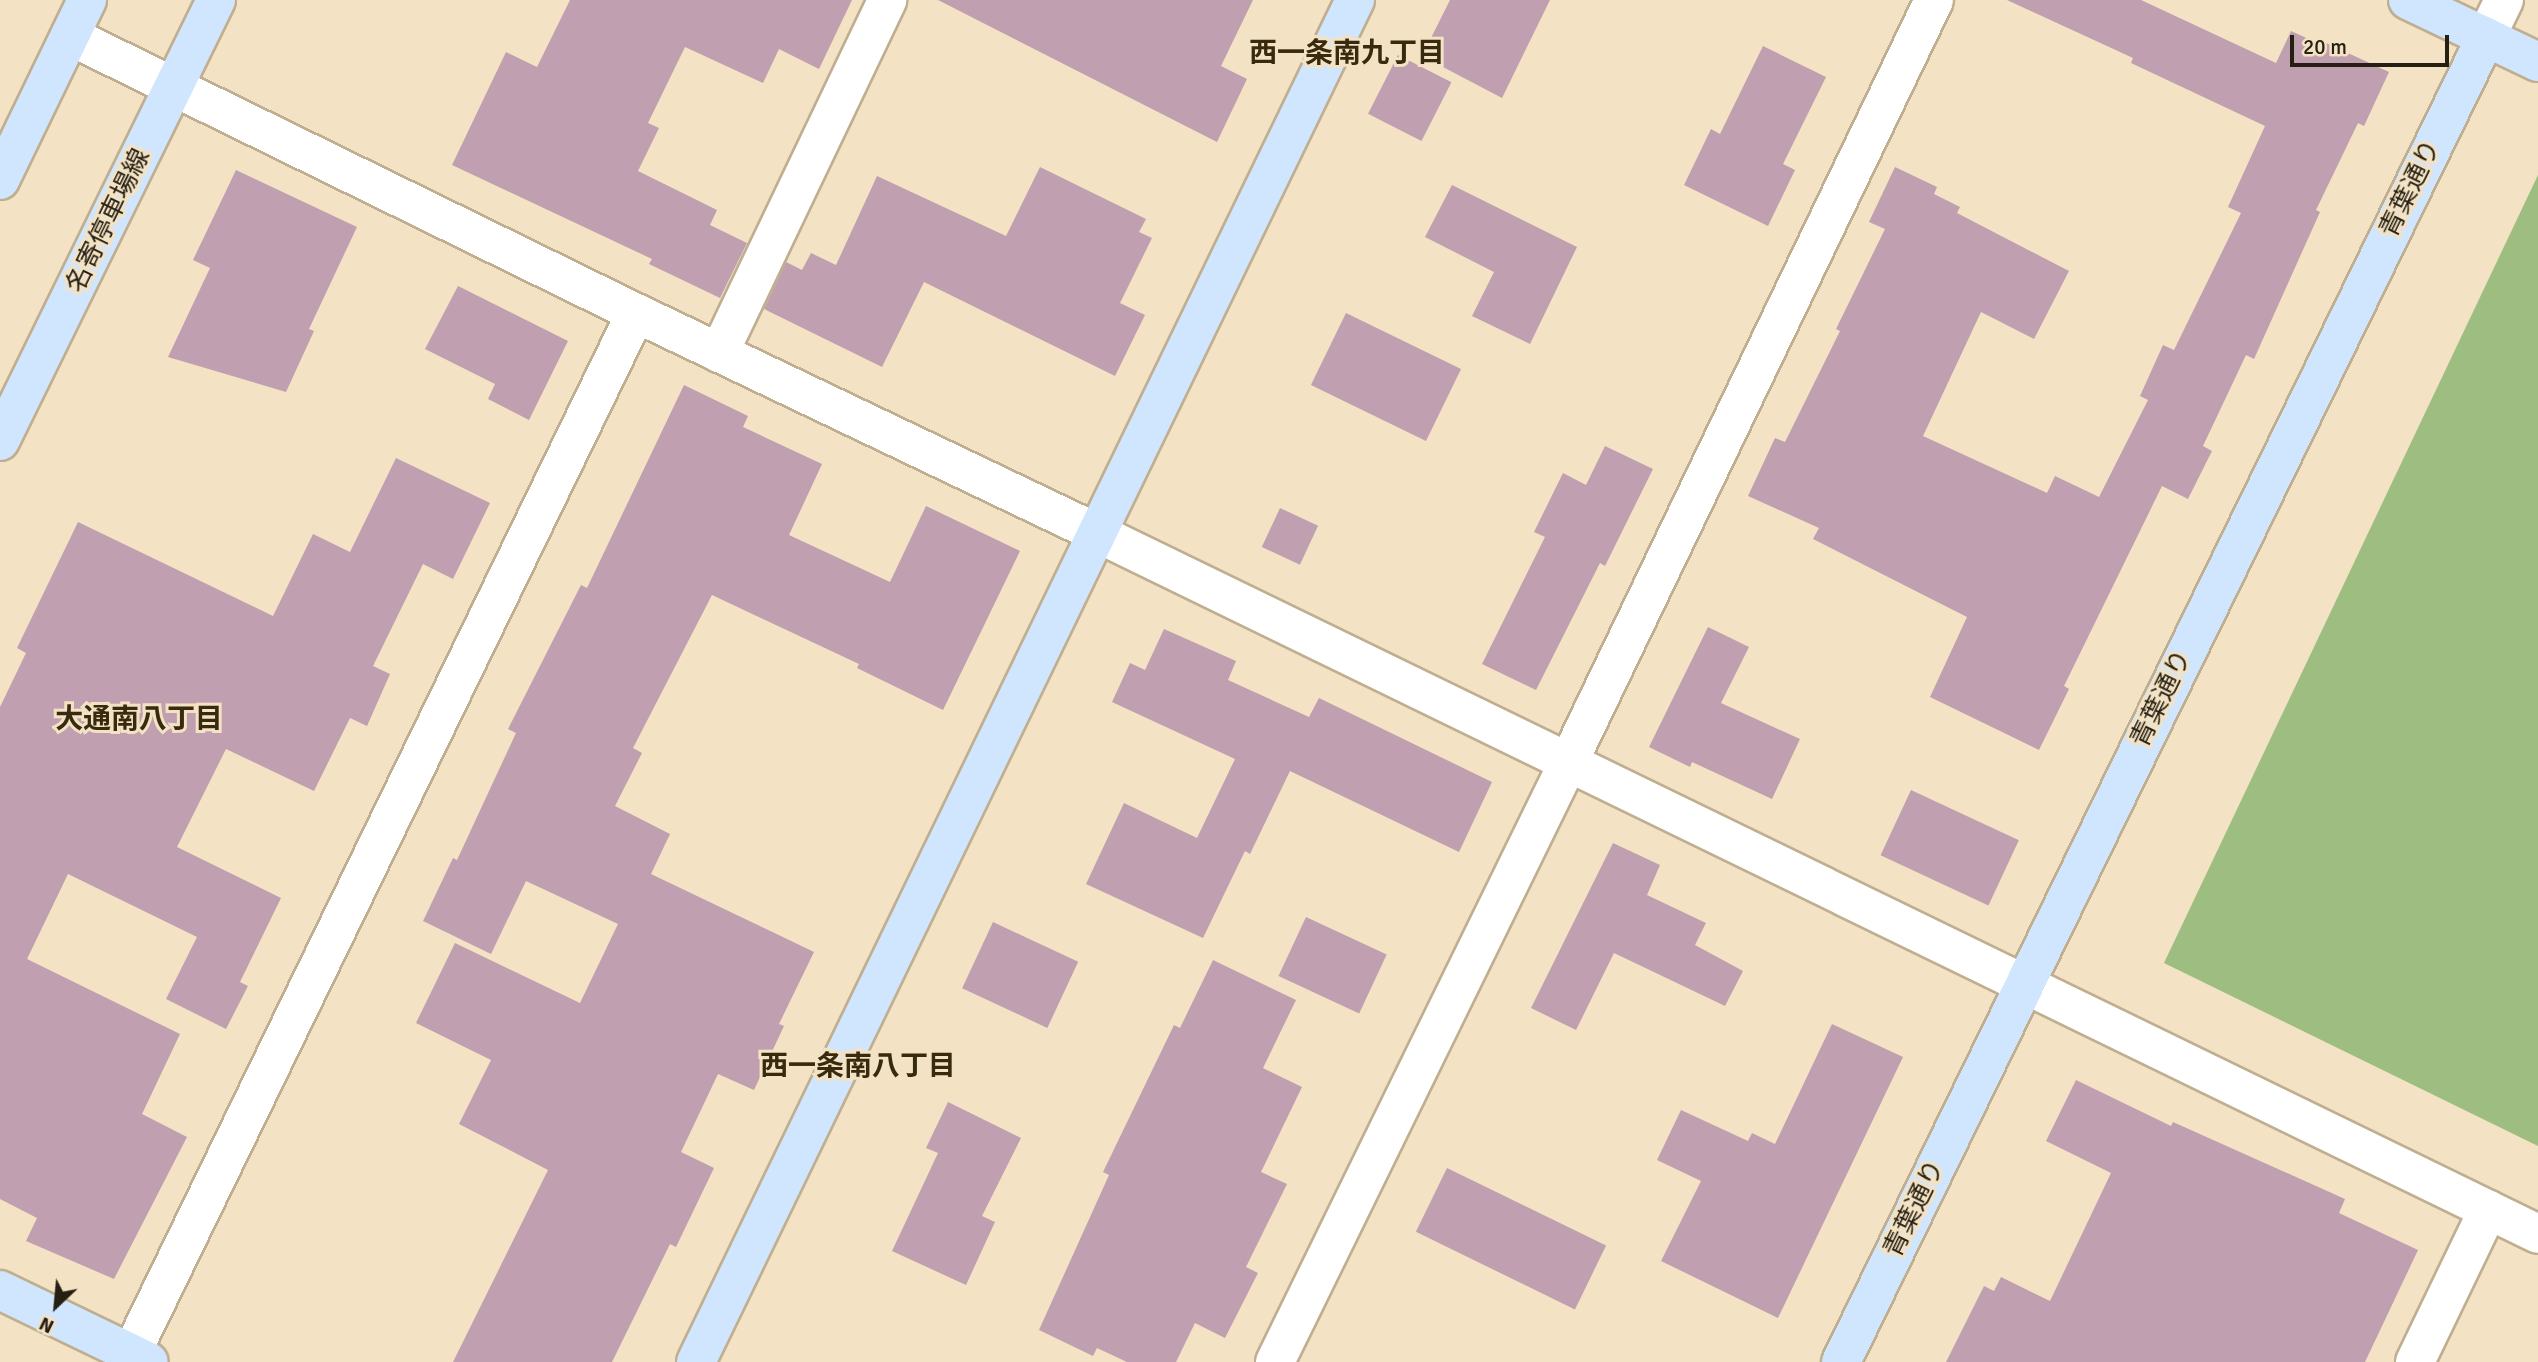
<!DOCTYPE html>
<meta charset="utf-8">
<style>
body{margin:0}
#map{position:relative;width:2538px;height:1362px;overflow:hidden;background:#f3e2c3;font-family:Signika,"Noto Sans JP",sans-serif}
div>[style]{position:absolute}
.green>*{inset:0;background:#9dbe80}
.building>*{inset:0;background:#c09fb1;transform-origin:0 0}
.roads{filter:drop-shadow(2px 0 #bfae90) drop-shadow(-2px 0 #bfae90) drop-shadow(0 2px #bfae90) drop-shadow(0 -2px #bfae90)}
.street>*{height:38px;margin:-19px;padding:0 19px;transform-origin:19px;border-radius:19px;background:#fff}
.secondary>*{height:38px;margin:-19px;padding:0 19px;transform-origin:19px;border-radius:19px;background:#d0e5fe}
span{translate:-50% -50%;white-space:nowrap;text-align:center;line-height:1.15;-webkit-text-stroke:6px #f3e2c3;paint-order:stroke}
.street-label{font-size:26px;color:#262014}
.neighbourhood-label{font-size:28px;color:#382a0f;font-weight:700}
.north{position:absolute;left:21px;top:1271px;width:70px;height:70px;-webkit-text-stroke:5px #f3e2c3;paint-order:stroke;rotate:206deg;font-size:19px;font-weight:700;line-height:28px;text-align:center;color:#262014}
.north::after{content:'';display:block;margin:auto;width:24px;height:32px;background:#262014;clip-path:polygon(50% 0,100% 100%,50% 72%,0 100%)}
.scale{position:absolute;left:2290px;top:35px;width:159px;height:32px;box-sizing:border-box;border:4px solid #262014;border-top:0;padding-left:9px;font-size:21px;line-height:24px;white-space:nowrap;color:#262014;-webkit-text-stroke:5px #f3e2c3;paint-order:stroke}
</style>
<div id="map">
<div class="green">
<div style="clip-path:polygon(2538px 175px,2538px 1146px,2164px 963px)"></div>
</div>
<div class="building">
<div style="clip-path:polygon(570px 0,852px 0,819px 69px,779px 49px,763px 83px,685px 47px,648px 123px,659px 128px,638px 171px,717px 210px,710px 225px,747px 243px,720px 298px,649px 264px,652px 259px,452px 165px,506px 52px,537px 67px)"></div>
<div style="clip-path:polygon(938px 0,1253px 0,1221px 66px,1247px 79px,1217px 142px)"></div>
<div style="clip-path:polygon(1450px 0,1550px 0,1502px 98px,1422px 56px)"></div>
<div style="clip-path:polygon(2007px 0,2141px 0,2276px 63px,2291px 31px,2322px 45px,2324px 42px,2389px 72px,2364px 126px,2358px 123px,2316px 210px,2320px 212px,2254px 359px,2246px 355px,2203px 446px,2212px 451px,2188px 499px,2162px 486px,2064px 686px,2069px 689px,2039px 750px,1930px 697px,1967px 617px,1813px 539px,1819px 528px,1748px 496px,1775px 438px,1785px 442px,1840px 331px,1836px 329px,1885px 229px,1869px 222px,1895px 167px,1937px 187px,1934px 194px,1960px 207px,1957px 213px,2069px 271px,2034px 339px,1981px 312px,1923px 436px,2047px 493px,2055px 476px,2099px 497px,2148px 400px,2140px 396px,2163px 345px,2174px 350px,2241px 213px,2228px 207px,2265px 126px,2131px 63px,2133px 58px)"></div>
<div style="clip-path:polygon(1763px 46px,1826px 77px,1783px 164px,1795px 170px,1768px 226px,1684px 185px,1711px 129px,1720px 134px)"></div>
<div style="left:1398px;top:55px;width:60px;height:66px;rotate:27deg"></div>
<div style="clip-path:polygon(1040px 167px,1146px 219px,1139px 232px,1152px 238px,1120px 303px,1145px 315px,1115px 376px,924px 282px,882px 367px,764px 309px,786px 262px,802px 270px,811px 253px,836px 265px,877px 176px,1006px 236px)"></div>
<div style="clip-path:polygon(236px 170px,357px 227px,309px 329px,314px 331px,286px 392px,168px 357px,210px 268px,193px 260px)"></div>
<div style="clip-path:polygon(1452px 185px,1577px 247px,1530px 344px,1472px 316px,1494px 272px,1425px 237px)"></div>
<div style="clip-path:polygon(458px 286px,568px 341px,529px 420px,488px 399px,495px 384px,425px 349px)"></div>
<div style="left:1346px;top:313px;width:128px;height:80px;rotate:26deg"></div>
<div style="clip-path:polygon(684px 385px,748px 416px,743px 427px,822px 464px,789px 535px,890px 582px,926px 506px,1020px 551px,943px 710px,857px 668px,859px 664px,712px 595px,633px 748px,642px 753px,615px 806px,670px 834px,651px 874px,814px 952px,779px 1024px,784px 1026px,754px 1090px,718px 1074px,681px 1152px,714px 1168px,676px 1247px,670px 1244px,612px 1362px,453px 1362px,548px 1170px,459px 1124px,491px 1060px,416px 1023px,455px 943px,580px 1003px,618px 924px,526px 881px,491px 954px,423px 921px,453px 858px,457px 860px,516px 733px,508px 729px,581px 585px,587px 588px)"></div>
<div style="clip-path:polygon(1605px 446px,1653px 469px,1605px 566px,1600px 563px,1536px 690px,1482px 664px,1545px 537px,1534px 532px,1563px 473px,1586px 485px)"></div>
<div style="clip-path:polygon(396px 458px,490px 503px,453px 579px,423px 564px,373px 666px,390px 674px,367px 726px,350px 718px,314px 791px,226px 749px,177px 847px,281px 898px,240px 982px,248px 986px,226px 1029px,166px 999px,197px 937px,68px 874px,27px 959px,180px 1034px,142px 1114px,187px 1137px,114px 1279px,26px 1241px,37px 1218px,0 1199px,0 707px,26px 653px,17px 648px,78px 522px,273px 616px,313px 534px,350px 552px)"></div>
<div style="left:1280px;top:508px;width:42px;height:43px;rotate:25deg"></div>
<div style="clip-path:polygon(1708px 627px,1749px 647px,1721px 703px,1800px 739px,1772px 799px,1692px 762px,1690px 767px,1649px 747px)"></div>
<div style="clip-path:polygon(1164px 629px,1236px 661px,1228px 680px,1309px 717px,1319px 698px,1492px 782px,1459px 852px,1290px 771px,1250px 854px,1245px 851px,1203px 938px,1086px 884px,1124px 803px,1197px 838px,1235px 759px,1112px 702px,1130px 663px,1145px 670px)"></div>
<div style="left:1911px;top:790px;width:119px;height:72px;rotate:25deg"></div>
<div style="clip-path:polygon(1613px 843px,1660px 865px,1647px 895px,1706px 923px,1695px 945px,1743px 971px,1725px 1006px,1614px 953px,1576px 1030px,1531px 1008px)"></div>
<div style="left:1306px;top:917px;width:89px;height:65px;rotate:25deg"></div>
<div style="left:993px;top:922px;width:94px;height:73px;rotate:25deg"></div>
<div style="clip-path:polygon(1213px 960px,1296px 1000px,1263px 1068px,1302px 1087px,1261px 1172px,1287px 1184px,1246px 1267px,1258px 1273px,1225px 1338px,1195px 1323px,1176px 1362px,1127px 1362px,1097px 1348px,1093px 1356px,1039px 1330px,1109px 1175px,1103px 1172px,1174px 1025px,1180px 1028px)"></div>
<div style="clip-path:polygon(1832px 1024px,1903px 1057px,1778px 1318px,1661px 1261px,1701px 1181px,1657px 1160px,1681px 1110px,1748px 1141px,1752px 1133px,1775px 1144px)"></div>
<div style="clip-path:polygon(2076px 1080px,2171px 1126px,2173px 1122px,2345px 1199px,2339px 1213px,2418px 1250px,2365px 1362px,1946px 1362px,1984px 1286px,1994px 1291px,2001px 1277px,2050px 1301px,2111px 1173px,2046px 1141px)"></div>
<div style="clip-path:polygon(948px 1102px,1021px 1138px,982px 1216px,995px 1222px,966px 1285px,892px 1251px,938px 1153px,926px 1148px)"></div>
<div style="left:1447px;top:1168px;width:177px;height:71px;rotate:26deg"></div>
</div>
<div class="roads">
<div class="street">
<div style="left:70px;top:36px;width:630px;rotate:26.08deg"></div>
<div style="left:636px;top:313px;width:511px;rotate:25.51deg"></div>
<div style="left:1097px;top:533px;width:1602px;rotate:25.94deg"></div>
<div style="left:2486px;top:37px;width:41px;rotate:-64.1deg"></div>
<div style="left:719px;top:353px;width:391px;rotate:-64.5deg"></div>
<div style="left:127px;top:1362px;width:1166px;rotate:-64.12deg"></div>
<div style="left:1275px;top:1362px;width:667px;rotate:-63.93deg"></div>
<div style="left:1568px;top:763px;width:846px;rotate:-64.37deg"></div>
<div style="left:2415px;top:1362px;width:169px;rotate:-64.3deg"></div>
</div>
<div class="secondary">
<div style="left:2408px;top:0;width:144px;rotate:25.5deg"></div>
<div style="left:0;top:180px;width:200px;rotate:-64.2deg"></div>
<div style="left:0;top:441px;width:491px;rotate:-63.9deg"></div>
<div style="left:0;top:1290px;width:165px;rotate:25.8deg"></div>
<div style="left:696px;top:1362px;width:1513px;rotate:-64.18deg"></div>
<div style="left:1841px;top:1362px;width:1474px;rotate:-64.04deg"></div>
</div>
</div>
<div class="street-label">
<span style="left:2411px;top:189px;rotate:-64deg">青葉通り</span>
<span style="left:109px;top:221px;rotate:-64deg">名寄停車場線</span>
<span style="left:2162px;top:699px;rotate:-64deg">青葉通り</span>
<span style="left:1915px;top:1209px;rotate:-64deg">青葉通り</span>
</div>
<div class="neighbourhood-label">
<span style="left:1347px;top:53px">西一条南九丁目</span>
<span style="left:139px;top:719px">大通南八丁目</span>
<span style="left:858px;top:1066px">西一条南八丁目</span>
</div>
<div class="north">N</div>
<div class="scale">20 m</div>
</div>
